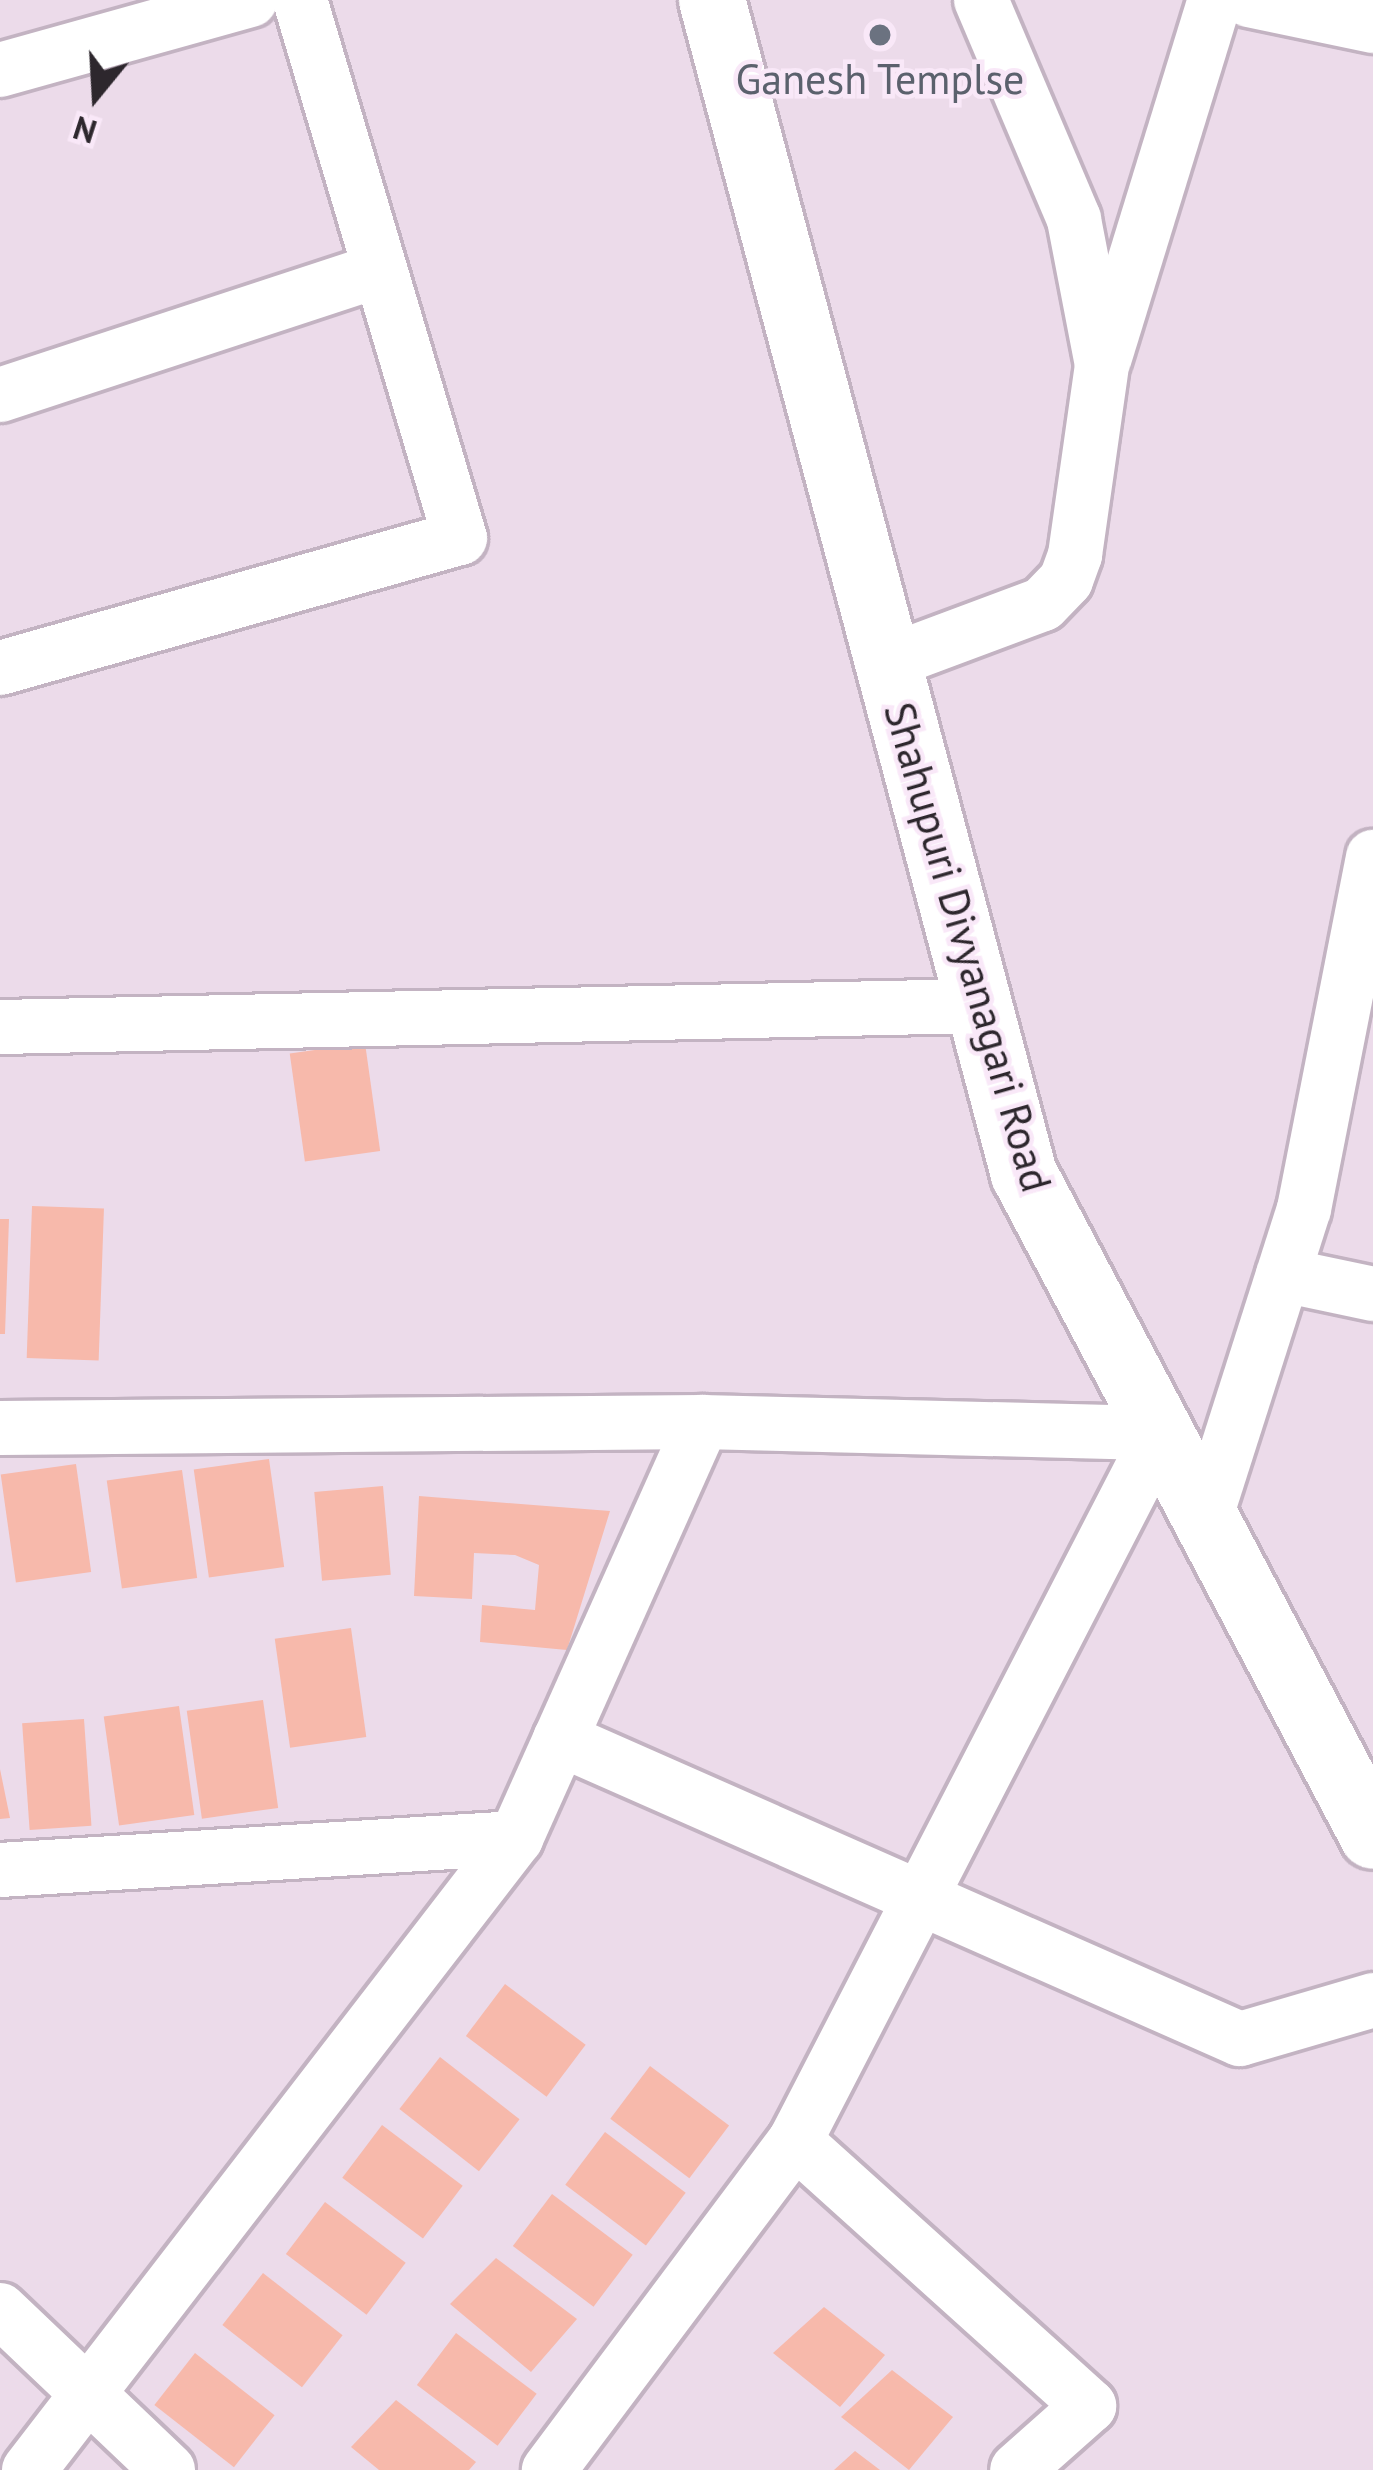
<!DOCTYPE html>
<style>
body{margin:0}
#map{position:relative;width:1373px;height:2470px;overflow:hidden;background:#ecdbea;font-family:"PT Sans",sans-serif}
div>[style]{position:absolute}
.building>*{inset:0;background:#f7b9ab;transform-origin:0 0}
.roads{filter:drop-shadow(3px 0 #c3b3c2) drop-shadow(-3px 0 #c3b3c2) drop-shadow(0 3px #c3b3c2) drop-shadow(0 -3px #c3b3c2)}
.minor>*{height:54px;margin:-27px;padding:0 27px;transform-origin:27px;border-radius:27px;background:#fff}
.major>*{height:66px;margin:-33px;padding:0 33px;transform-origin:33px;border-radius:33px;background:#fff}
.dots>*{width:33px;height:33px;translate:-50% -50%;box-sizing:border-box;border:6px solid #f9e8f8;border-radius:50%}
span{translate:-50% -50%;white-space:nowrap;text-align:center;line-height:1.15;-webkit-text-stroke:9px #f9e8f8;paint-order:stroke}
.worship-label{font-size:42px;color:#5b616d}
.street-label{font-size:42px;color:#2d272d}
.north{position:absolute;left:36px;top:36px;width:120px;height:120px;-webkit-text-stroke:9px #f9e8f8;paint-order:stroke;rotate:198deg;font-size:33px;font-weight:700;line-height:48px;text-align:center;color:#2d272d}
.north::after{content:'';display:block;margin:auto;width:42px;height:54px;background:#2d272d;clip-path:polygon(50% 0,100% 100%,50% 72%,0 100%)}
</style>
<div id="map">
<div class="building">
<div style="left:365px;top:1043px;width:109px;height:76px;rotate:82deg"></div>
<div style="left:32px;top:1206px;width:72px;height:152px;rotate:2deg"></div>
<div style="clip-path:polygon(0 1219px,9px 1219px,5px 1334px,0 1334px)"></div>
<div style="left:269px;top:1459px;width:109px;height:76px;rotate:82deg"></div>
<div style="left:76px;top:1464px;width:109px;height:76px;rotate:82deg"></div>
<div style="left:182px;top:1470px;width:109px;height:76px;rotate:82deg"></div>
<div style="left:383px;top:1486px;width:89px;height:69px;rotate:85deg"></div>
<div style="clip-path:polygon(419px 1496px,610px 1511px,567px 1650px,480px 1642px,482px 1605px,535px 1610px,539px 1565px,515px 1555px,474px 1553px,472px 1599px,414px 1596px)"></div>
<div style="left:351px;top:1628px;width:110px;height:77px;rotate:82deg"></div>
<div style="left:263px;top:1700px;width:109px;height:77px;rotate:82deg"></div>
<div style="left:179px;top:1706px;width:110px;height:76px;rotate:82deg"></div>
<div style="left:84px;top:1719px;width:107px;height:62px;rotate:86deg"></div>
<div style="clip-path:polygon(0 1769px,10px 1818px,0 1819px)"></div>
<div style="left:505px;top:1984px;width:101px;height:65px;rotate:37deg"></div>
<div style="left:440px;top:2057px;width:101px;height:66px;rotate:38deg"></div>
<div style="left:650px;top:2066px;width:99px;height:66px;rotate:37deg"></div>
<div style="left:382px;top:2125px;width:101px;height:66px;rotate:37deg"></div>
<div style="left:605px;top:2132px;width:101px;height:66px;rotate:37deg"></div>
<div style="left:552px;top:2194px;width:101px;height:65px;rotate:37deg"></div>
<div style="left:325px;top:2202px;width:101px;height:65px;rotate:37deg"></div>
<div style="clip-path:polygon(496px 2258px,577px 2319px,531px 2372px,450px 2304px)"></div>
<div style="left:263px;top:2273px;width:101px;height:66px;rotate:38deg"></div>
<div style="clip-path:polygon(824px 2307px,885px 2355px,840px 2407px,773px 2353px)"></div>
<div style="left:456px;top:2333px;width:101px;height:65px;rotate:37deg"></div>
<div style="left:195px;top:2353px;width:101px;height:66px;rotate:38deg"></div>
<div style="clip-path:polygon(892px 2370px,953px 2417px,909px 2470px,841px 2417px)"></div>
<div style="clip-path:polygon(396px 2400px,476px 2462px,469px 2470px,379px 2470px,351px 2447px)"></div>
<div style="clip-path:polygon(855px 2451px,880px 2470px,834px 2470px)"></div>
</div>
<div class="roads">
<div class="minor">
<div style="left:1249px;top:0;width:127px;rotate:11.8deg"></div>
<div style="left:0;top:70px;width:260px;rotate:-15.6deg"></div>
<div style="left:1105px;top:357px;width:374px;rotate:-72.9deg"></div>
<div style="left:0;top:395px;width:400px;rotate:-18.2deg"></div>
<div style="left:888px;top:662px;width:165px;rotate:-20.5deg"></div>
<div style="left:1043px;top:604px;width:33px;rotate:-46deg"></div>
<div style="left:1066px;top:580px;width:27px;rotate:-70deg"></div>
<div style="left:1075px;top:555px;width:192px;rotate:-81.9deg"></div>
<div style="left:1102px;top:365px;width:149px;rotate:-100.9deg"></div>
<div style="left:1074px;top:219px;width:238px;rotate:-113deg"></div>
<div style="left:0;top:668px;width:478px;rotate:-15.8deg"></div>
<div style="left:460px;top:538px;width:561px;rotate:-106.56deg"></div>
<div style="left:0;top:1027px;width:980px;rotate:-1.23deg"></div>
<div style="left:1283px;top:1275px;width:92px;rotate:11.9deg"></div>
<div style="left:0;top:1428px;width:702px;rotate:-0.49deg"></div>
<div style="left:702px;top:1422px;width:458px;rotate:1.4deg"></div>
<div style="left:1160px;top:1433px;width:797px;rotate:117.27deg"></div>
<div style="left:795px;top:2141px;width:411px;rotate:126.8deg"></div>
<div style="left:1205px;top:1519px;width:325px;rotate:-72.3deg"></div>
<div style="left:1304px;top:1209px;width:359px;rotate:-78.9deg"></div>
<div style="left:560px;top:1739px;width:743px;rotate:23.81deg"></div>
<div style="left:1240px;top:2039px;width:139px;rotate:-16.3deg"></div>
<div style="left:0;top:1870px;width:517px;rotate:-3.55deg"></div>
<div style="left:795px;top:2141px;width:396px;rotate:42deg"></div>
<div style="left:1089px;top:2406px;width:96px;rotate:138.4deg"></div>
<div style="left:0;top:2310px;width:232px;rotate:43.6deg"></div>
<div style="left:29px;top:2470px;width:798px;rotate:-52.38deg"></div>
<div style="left:516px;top:1838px;width:456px;rotate:-65.9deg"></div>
</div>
<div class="major">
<div style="left:712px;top:0;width:1215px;rotate:75.12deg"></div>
<div style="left:1024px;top:1174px;width:748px;rotate:62.2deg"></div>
</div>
</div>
<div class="dots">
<div style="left:880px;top:35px;background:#6b7280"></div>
</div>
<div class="worship-label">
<span style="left:880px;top:79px">Ganesh Templse</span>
</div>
<div class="street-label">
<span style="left:968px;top:947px;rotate:74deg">Shahupuri Divyanagari Road</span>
</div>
<div class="north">N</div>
</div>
